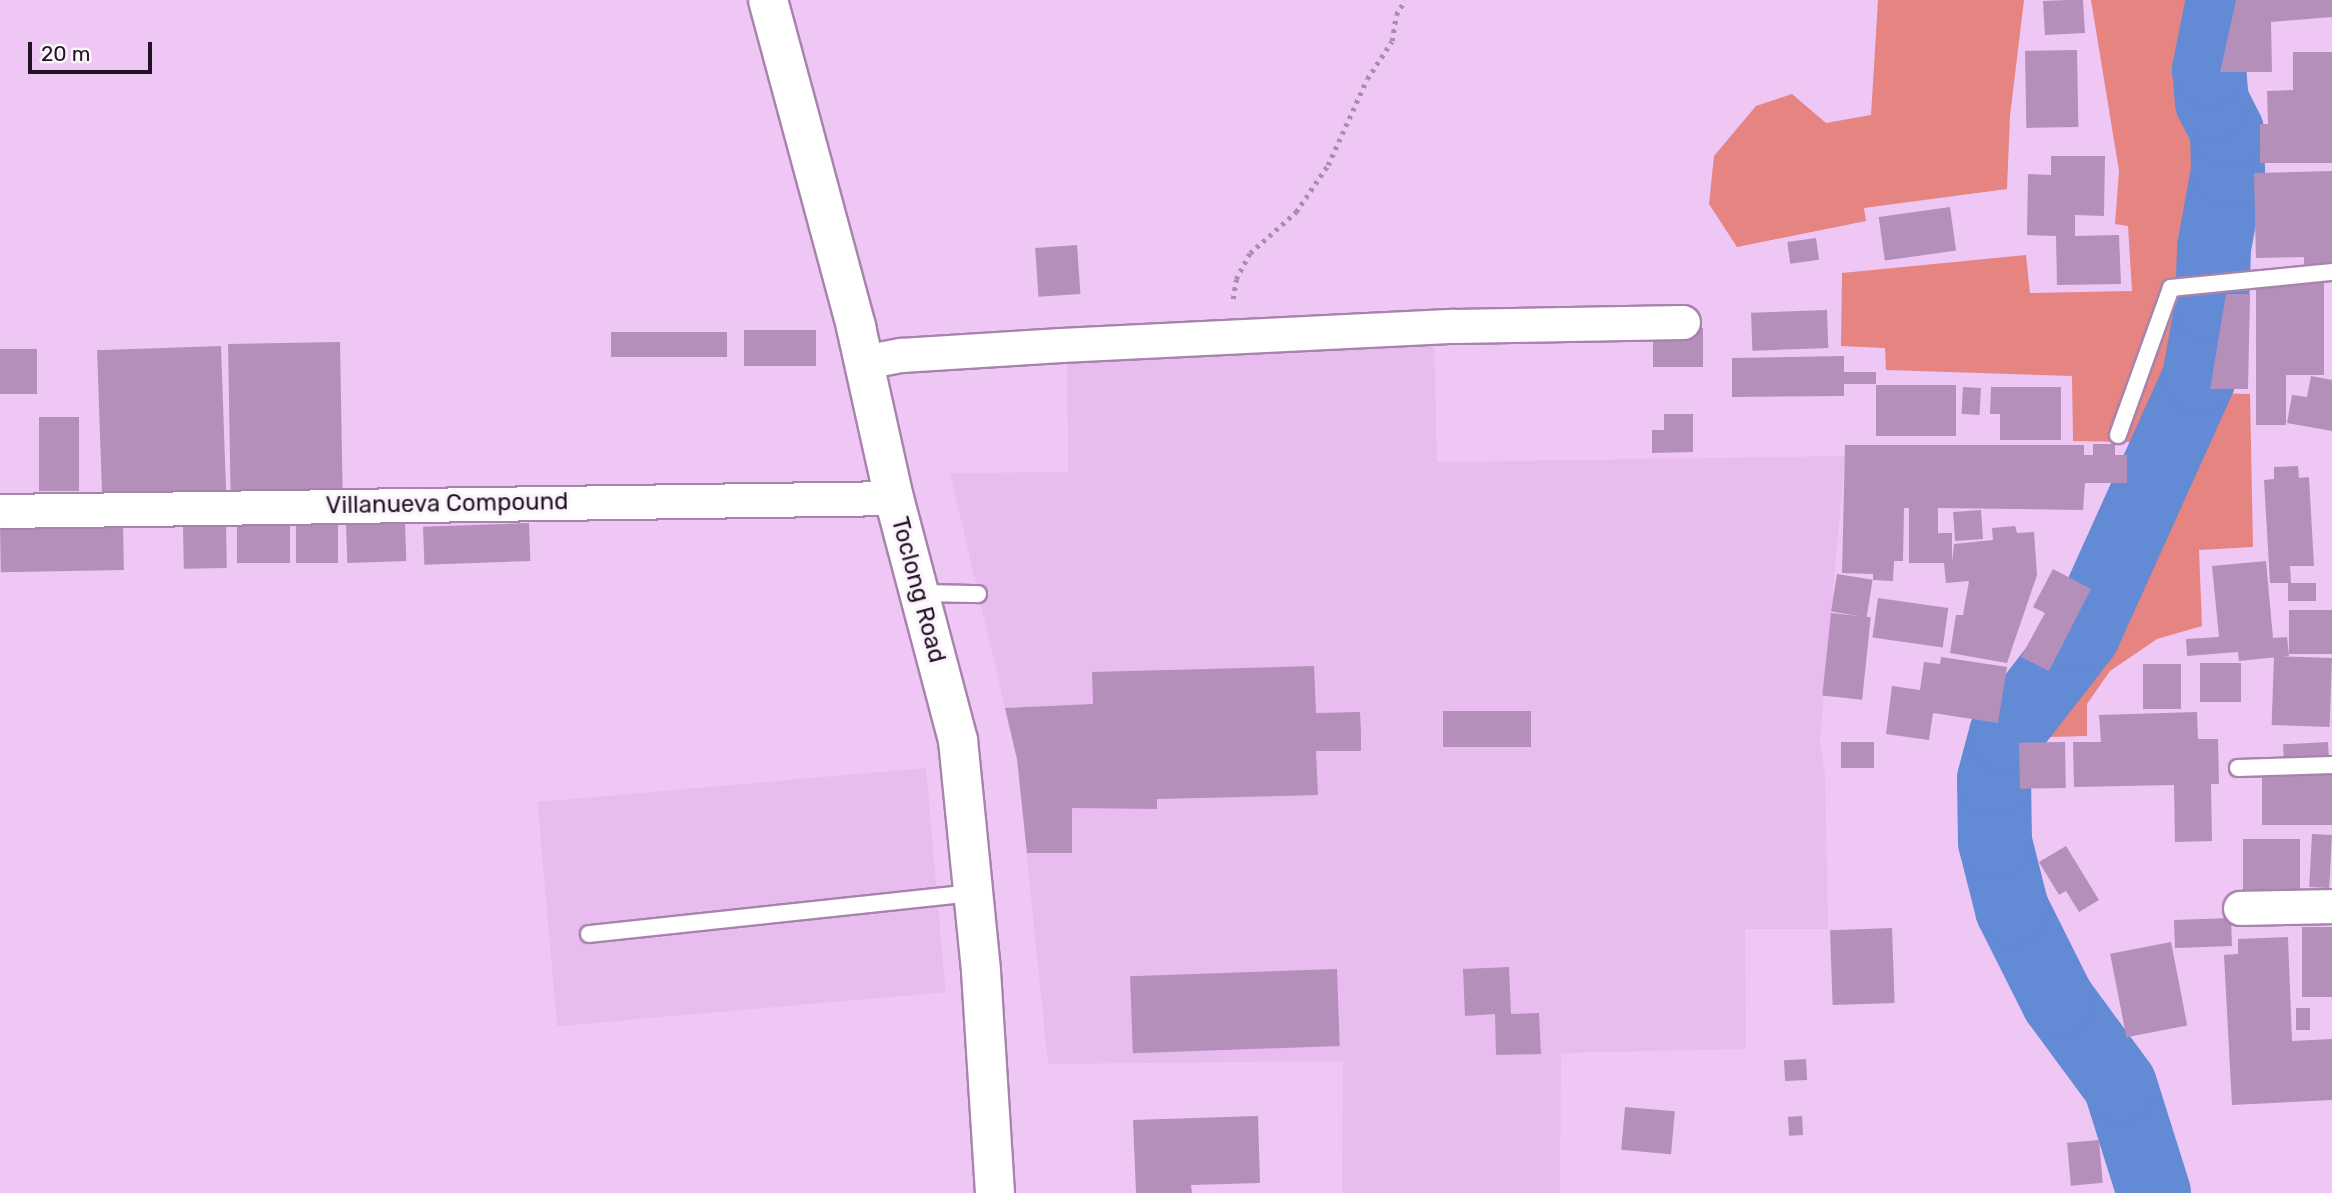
<!DOCTYPE html>
<style>
body{margin:0}
#map{position:relative;width:2332px;height:1193px;overflow:hidden;background:#efc7f4;font-family:Rubik,sans-serif}
div>[style]{position:absolute}
.built>*{inset:0;background:#e9bcf0;transform-origin:0 0}
.forest>*{inset:0;background:#e58481}
.river>*{height:74px;margin:-37px;padding:0 37px;transform-origin:37px;border-radius:37px;background:#638ad4}
.building>*{inset:0;background:#b48fba;transform-origin:0 0}
.path>*{height:4.5px;margin-top:-2.25px;transform-origin:0;background:repeating-linear-gradient(90deg,#ab8cb0 0 3.5px,transparent 0 8.5px)}
.roads{filter:drop-shadow(2px 0 #a883ad) drop-shadow(-2px 0 #a883ad) drop-shadow(0 2px #a883ad) drop-shadow(0 -2px #a883ad)}
.lane>*{height:16px;margin:-8px;padding:0 8px;transform-origin:8px;border-radius:8px;background:#fff}
.street>*{height:33px;margin:-16.5px;padding:0 16.5px;transform-origin:16.5px;border-radius:16.5px;background:#fff}
.secondary>*{height:38px;margin:-19px;padding:0 19px;transform-origin:19px;border-radius:19px;background:#fff}
span{translate:-50% -50%;white-space:nowrap;text-align:center;line-height:1.15;-webkit-text-stroke:7px #fcf4fd;paint-order:stroke}
.street-label{font-size:24px;color:#211323}
.scale{position:absolute;left:28px;top:42px;width:124px;height:32px;box-sizing:border-box;border:4px solid #211323;border-top:0;padding-left:9px;font-size:21px;line-height:24px;white-space:nowrap;color:#211323;-webkit-text-stroke:5px #fcf4fd;paint-order:stroke}
</style>
<div id="map">
<div class="built">
<div style="clip-path:polygon(1434px 340px,1437px 462px,1845px 456px,1820px 740px,1825px 774px,1828px 929px,1745px 929px,1746px 1049px,1561px 1053px,1560px 1193px,1342px 1193px,1343px 1061px,1048px 1064px,1017px 759px,950px 473px,1068px 472px,1067px 350px)"></div>
<div style="left:926px;top:768px;width:225px;height:390px;rotate:85deg"></div>
</div>
<div class="forest">
<div style="clip-path:polygon(1878px 0,2024px 0,2010px 116px,2007px 189px,1864px 208px,1866px 221px,1737px 247px,1709px 204px,1714px 156px,1756px 106px,1792px 94px,1826px 123px,1871px 115px)"></div>
<div style="clip-path:polygon(2091px 0,2216px 0,2201px 52px,2200px 89px,2246px 89px,2250px 267px,2226px 273px,2206px 393px,2250px 394px,2253px 547px,2199px 550px,2202px 626px,2157px 639px,2110px 671px,2087px 704px,2087px 736px,2013px 738px,1999px 731px,2049px 678px,2076px 632px,2137px 495px,2136px 442px,2073px 441px,2072px 376px,1886px 370px,1885px 348px,1841px 346px,1842px 273px,2026px 255px,2030px 293px,2132px 291px,2128px 226px,2115px 224px,2119px 171px)"></div>
</div>
<div class="river">
<div style="left:2154px;top:1193px;width:113px;rotate:-107.5deg"></div>
<div style="left:2120px;top:1085px;width:104px;rotate:-126.4deg"></div>
<div style="left:2058px;top:1001px;width:103px;rotate:-116.6deg"></div>
<div style="left:2012px;top:909px;width:69px;rotate:-104.2deg"></div>
<div style="left:1995px;top:842px;width:63px;rotate:-90.9deg"></div>
<div style="left:1994px;top:779px;width:47px;rotate:-75.1deg"></div>
<div style="left:2006px;top:734px;width:125px;rotate:-52.1deg"></div>
<div style="left:2083px;top:635px;width:282px;rotate:-65.7deg"></div>
<div style="left:2199px;top:378px;width:73px;rotate:-79.8deg"></div>
<div style="left:2212px;top:306px;width:58px;rotate:-88deg"></div>
<div style="left:2214px;top:248px;width:78px;rotate:-79.7deg"></div>
<div style="left:2228px;top:171px;width:40px;rotate:-91.4deg"></div>
<div style="left:2227px;top:131px;width:33px;rotate:-117deg"></div>
<div style="left:2212px;top:102px;width:32px;rotate:-95deg"></div>
<div style="left:2209px;top:70px;width:71px;rotate:-78.7deg"></div>
</div>
<div class="building">
<div style="clip-path:polygon(2068px 0,2083px 0,2085px 33px,2045px 35px,2043px 1px)"></div>
<div style="clip-path:polygon(2236px 0,2332px 0,2332px 17px,2271px 22px,2272px 72px,2220px 72px)"></div>
<div style="left:2077px;top:50px;width:77px;height:52px;rotate:89deg"></div>
<div style="clip-path:polygon(2293px 52px,2332px 52px,2332px 163px,2260px 163px,2260px 124px,2268px 124px,2267px 91px,2293px 90px)"></div>
<div style="clip-path:polygon(2051px 156px,2105px 156px,2104px 216px,2075px 215px,2075px 236px,2119px 235px,2121px 284px,2057px 285px,2056px 236px,2027px 235px,2028px 174px,2051px 175px)"></div>
<div style="clip-path:polygon(2332px 171px,2332px 264px,2304px 264px,2304px 257px,2256px 258px,2254px 173px)"></div>
<div style="left:1950px;top:207px;width:44px;height:72px;rotate:82deg"></div>
<div style="left:1816px;top:238px;width:22px;height:29px;rotate:82deg"></div>
<div style="left:1077px;top:245px;width:49px;height:42px;rotate:86deg"></div>
<div style="clip-path:polygon(2324px 281px,2324px 375px,2286px 375px,2286px 425px,2256px 425px,2256px 282px)"></div>
<div style="clip-path:polygon(2226px 294px,2250px 294px,2248px 389px,2210px 389px)"></div>
<div style="left:1827px;top:310px;width:38px;height:76px;rotate:88deg"></div>
<div style="left:1703px;top:328px;width:39px;height:50px;rotate:90deg"></div>
<div style="left:816px;top:330px;width:36px;height:72px;rotate:90deg"></div>
<div style="left:727px;top:332px;width:25px;height:116px;rotate:90deg"></div>
<div style="left:340px;top:342px;width:148px;height:112px;rotate:89deg"></div>
<div style="left:221px;top:346px;width:147px;height:124px;rotate:88deg"></div>
<div style="left:0;top:349px;width:37px;height:45px"></div>
<div style="clip-path:polygon(1844px 356px,1844px 372px,1876px 372px,1876px 384px,1844px 384px,1844px 396px,1732px 397px,1732px 358px)"></div>
<div style="clip-path:polygon(2311px 376px,2332px 380px,2332px 431px,2287px 423px,2292px 395px,2307px 397px)"></div>
<div style="left:1956px;top:385px;width:51px;height:80px;rotate:90deg"></div>
<div style="left:1963px;top:387px;width:18px;height:27px;rotate:3deg"></div>
<div style="clip-path:polygon(1991px 387px,2061px 387px,2061px 440px,2000px 440px,2000px 414px,1990px 414px)"></div>
<div style="clip-path:polygon(1664px 414px,1693px 414px,1693px 452px,1652px 453px,1652px 430px,1664px 430px)"></div>
<div style="left:39px;top:417px;width:40px;height:74px"></div>
<div style="clip-path:polygon(2093px 444px,2115px 444px,2115px 455px,2127px 455px,2127px 483px,2085px 483px,2083px 510px,1938px 508px,1938px 533px,1952px 533px,1952px 563px,1954px 544px,1993px 540px,1992px 528px,2015px 526px,2017px 533px,2034px 532px,2037px 575px,2007px 663px,1950px 653px,1956px 615px,1963px 615px,1969px 581px,1946px 583px,1944px 563px,1909px 563px,1909px 508px,1904px 508px,1903px 561px,1894px 561px,1893px 581px,1873px 580px,1873px 574px,1842px 573px,1845px 445px,2084px 445px,2084px 455px,2093px 455px)"></div>
<div style="clip-path:polygon(2298px 466px,2299px 478px,2309px 477px,2314px 566px,2290px 566px,2291px 583px,2270px 583px,2264px 480px,2274px 479px,2274px 467px)"></div>
<div style="left:1981px;top:510px;width:29px;height:28px;rotate:86deg"></div>
<div style="left:123px;top:521px;width:49px;height:123px;rotate:89deg"></div>
<div style="left:296px;top:521px;width:42px;height:42px"></div>
<div style="left:237px;top:523px;width:53px;height:40px"></div>
<div style="left:405px;top:523px;width:38px;height:59px;rotate:88deg"></div>
<div style="left:529px;top:523px;width:38px;height:106px;rotate:88deg"></div>
<div style="left:226px;top:524px;width:44px;height:43px;rotate:89deg"></div>
<div style="clip-path:polygon(2266px 561px,2273px 638px,2287px 637px,2289px 656px,2239px 661px,2238px 652px,2187px 656px,2186px 639px,2219px 637px,2212px 566px)"></div>
<div style="clip-path:polygon(2053px 569px,2091px 589px,2049px 671px,2021px 657px,2045px 613px,2033px 607px)"></div>
<div style="left:1837px;top:574px;width:36px;height:38px;rotate:9deg"></div>
<div style="left:2316px;top:583px;width:18px;height:28px;rotate:90deg"></div>
<div style="left:1878px;top:598px;width:71px;height:40px;rotate:8deg"></div>
<div style="left:2332px;top:610px;width:44px;height:43px;rotate:90deg"></div>
<div style="left:1831px;top:613px;width:40px;height:83px;rotate:6deg"></div>
<div style="clip-path:polygon(1941px 657px,2007px 667px,1998px 723px,1933px 713px,1929px 740px,1886px 734px,1892px 686px,1920px 690px,1924px 662px,1940px 664px)"></div>
<div style="left:2332px;top:658px;width:69px;height:58px;rotate:92deg"></div>
<div style="left:2200px;top:663px;width:41px;height:39px"></div>
<div style="left:2143px;top:664px;width:38px;height:45px"></div>
<div style="clip-path:polygon(1314px 666px,1316px 713px,1360px 712px,1361px 733px,1361px 751px,1316px 751px,1318px 795px,1157px 799px,1157px 809px,1072px 808px,1072px 853px,1027px 853px,1017px 759px,1005px 708px,1093px 704px,1092px 672px)"></div>
<div style="left:1531px;top:711px;width:36px;height:88px;rotate:90deg"></div>
<div style="clip-path:polygon(2197px 712px,2198px 739px,2218px 739px,2219px 784px,2211px 784px,2212px 841px,2175px 842px,2174px 785px,2074px 787px,2073px 742px,2101px 742px,2099px 715px)"></div>
<div style="left:1841px;top:742px;width:33px;height:26px"></div>
<div style="left:2065px;top:742px;width:46px;height:46px;rotate:89deg"></div>
<div style="left:2328px;top:742px;width:18px;height:45px;rotate:87deg"></div>
<div style="left:2332px;top:767px;width:58px;height:70px;rotate:90deg"></div>
<div style="left:2312px;top:834px;width:20px;height:53px;rotate:3deg"></div>
<div style="left:2243px;top:839px;width:57px;height:54px"></div>
<div style="clip-path:polygon(2066px 846px,2099px 900px,2079px 912px,2066px 891px,2059px 895px,2039px 862px)"></div>
<div style="left:2231px;top:918px;width:28px;height:57px;rotate:88deg"></div>
<div style="left:2332px;top:927px;width:70px;height:30px;rotate:90deg"></div>
<div style="left:1892px;top:928px;width:75px;height:62px;rotate:88deg"></div>
<div style="clip-path:polygon(2288px 937px,2292px 1041px,2332px 1039px,2332px 1100px,2232px 1105px,2224px 955px,2238px 954px,2238px 939px)"></div>
<div style="left:2171px;top:942px;width:85px;height:62px;rotate:79deg"></div>
<div style="clip-path:polygon(1509px 967px,1511px 1014px,1539px 1013px,1541px 1054px,1496px 1055px,1495px 1014px,1465px 1016px,1463px 969px)"></div>
<div style="left:1337px;top:969px;width:77px;height:207px;rotate:88deg"></div>
<div style="left:2296px;top:1008px;width:14px;height:22px"></div>
<div style="left:1806px;top:1059px;width:21px;height:22px;rotate:87deg"></div>
<div style="left:1625px;top:1107px;width:50px;height:43px;rotate:5deg"></div>
<div style="clip-path:polygon(1258px 1116px,1260px 1183px,1191px 1185px,1192px 1193px,1136px 1193px,1133px 1120px)"></div>
<div style="left:1802px;top:1116px;width:19px;height:14px;rotate:87deg"></div>
<div style="left:2099px;top:1140px;width:43px;height:32px;rotate:85deg"></div>
</div>
<div class="path">
<div style="left:1233px;top:299px;width:20px;rotate:-81deg"></div>
<div style="left:1236px;top:279px;width:30px;rotate:-62deg"></div>
<div style="left:1250px;top:253px;width:62px;rotate:-41.7deg"></div>
<div style="left:1296px;top:212px;width:57px;rotate:-55.8deg"></div>
<div style="left:1328px;top:165px;width:94px;rotate:-65.6deg"></div>
<div style="left:1367px;top:79px;width:45px;rotate:-56.7deg"></div>
<div style="left:1392px;top:41px;width:26px;rotate:-81deg"></div>
<div style="left:1396px;top:15px;width:17px;rotate:-59deg"></div>
</div>
<div class="roads">
<div class="lane">
<div style="left:2118px;top:435px;width:156px;rotate:-70.2deg"></div>
<div style="left:2171px;top:288px;width:162px;rotate:-5.7deg"></div>
<div style="left:919px;top:593px;width:59px;rotate:1deg"></div>
<div style="left:2238px;top:768px;width:94px;rotate:-1.8deg"></div>
<div style="left:589px;top:934px;width:387px;rotate:-6.1deg"></div>
</div>
<div class="street">
<div style="left:864px;top:362px;width:38px;rotate:-11deg"></div>
<div style="left:901px;top:355px;width:160px;rotate:-3.6deg"></div>
<div style="left:1061px;top:345px;width:393px;rotate:-2.8deg"></div>
<div style="left:1454px;top:326px;width:229px;rotate:-1deg"></div>
<div style="left:0;top:511px;width:894px;rotate:-0.83deg"></div>
<div style="left:2240px;top:908px;width:92px;rotate:-1.2deg"></div>
</div>
<div class="secondary">
<div style="left:768px;top:0;width:339px;rotate:74.9deg"></div>
<div style="left:856px;top:327px;width:175px;rotate:77.5deg"></div>
<div style="left:894px;top:498px;width:250px;rotate:75.2deg"></div>
<div style="left:958px;top:740px;width:232px;rotate:84.3deg"></div>
<div style="left:981px;top:971px;width:222px;rotate:86.4deg"></div>
</div>
</div>
<div class="street-label">
<span style="left:447px;top:504px;rotate:-1deg">Villanueva Compound</span>
<span style="left:918px;top:590px;rotate:75deg">Toclong Road</span>
</div>
<div class="scale">20 m</div>
</div>
